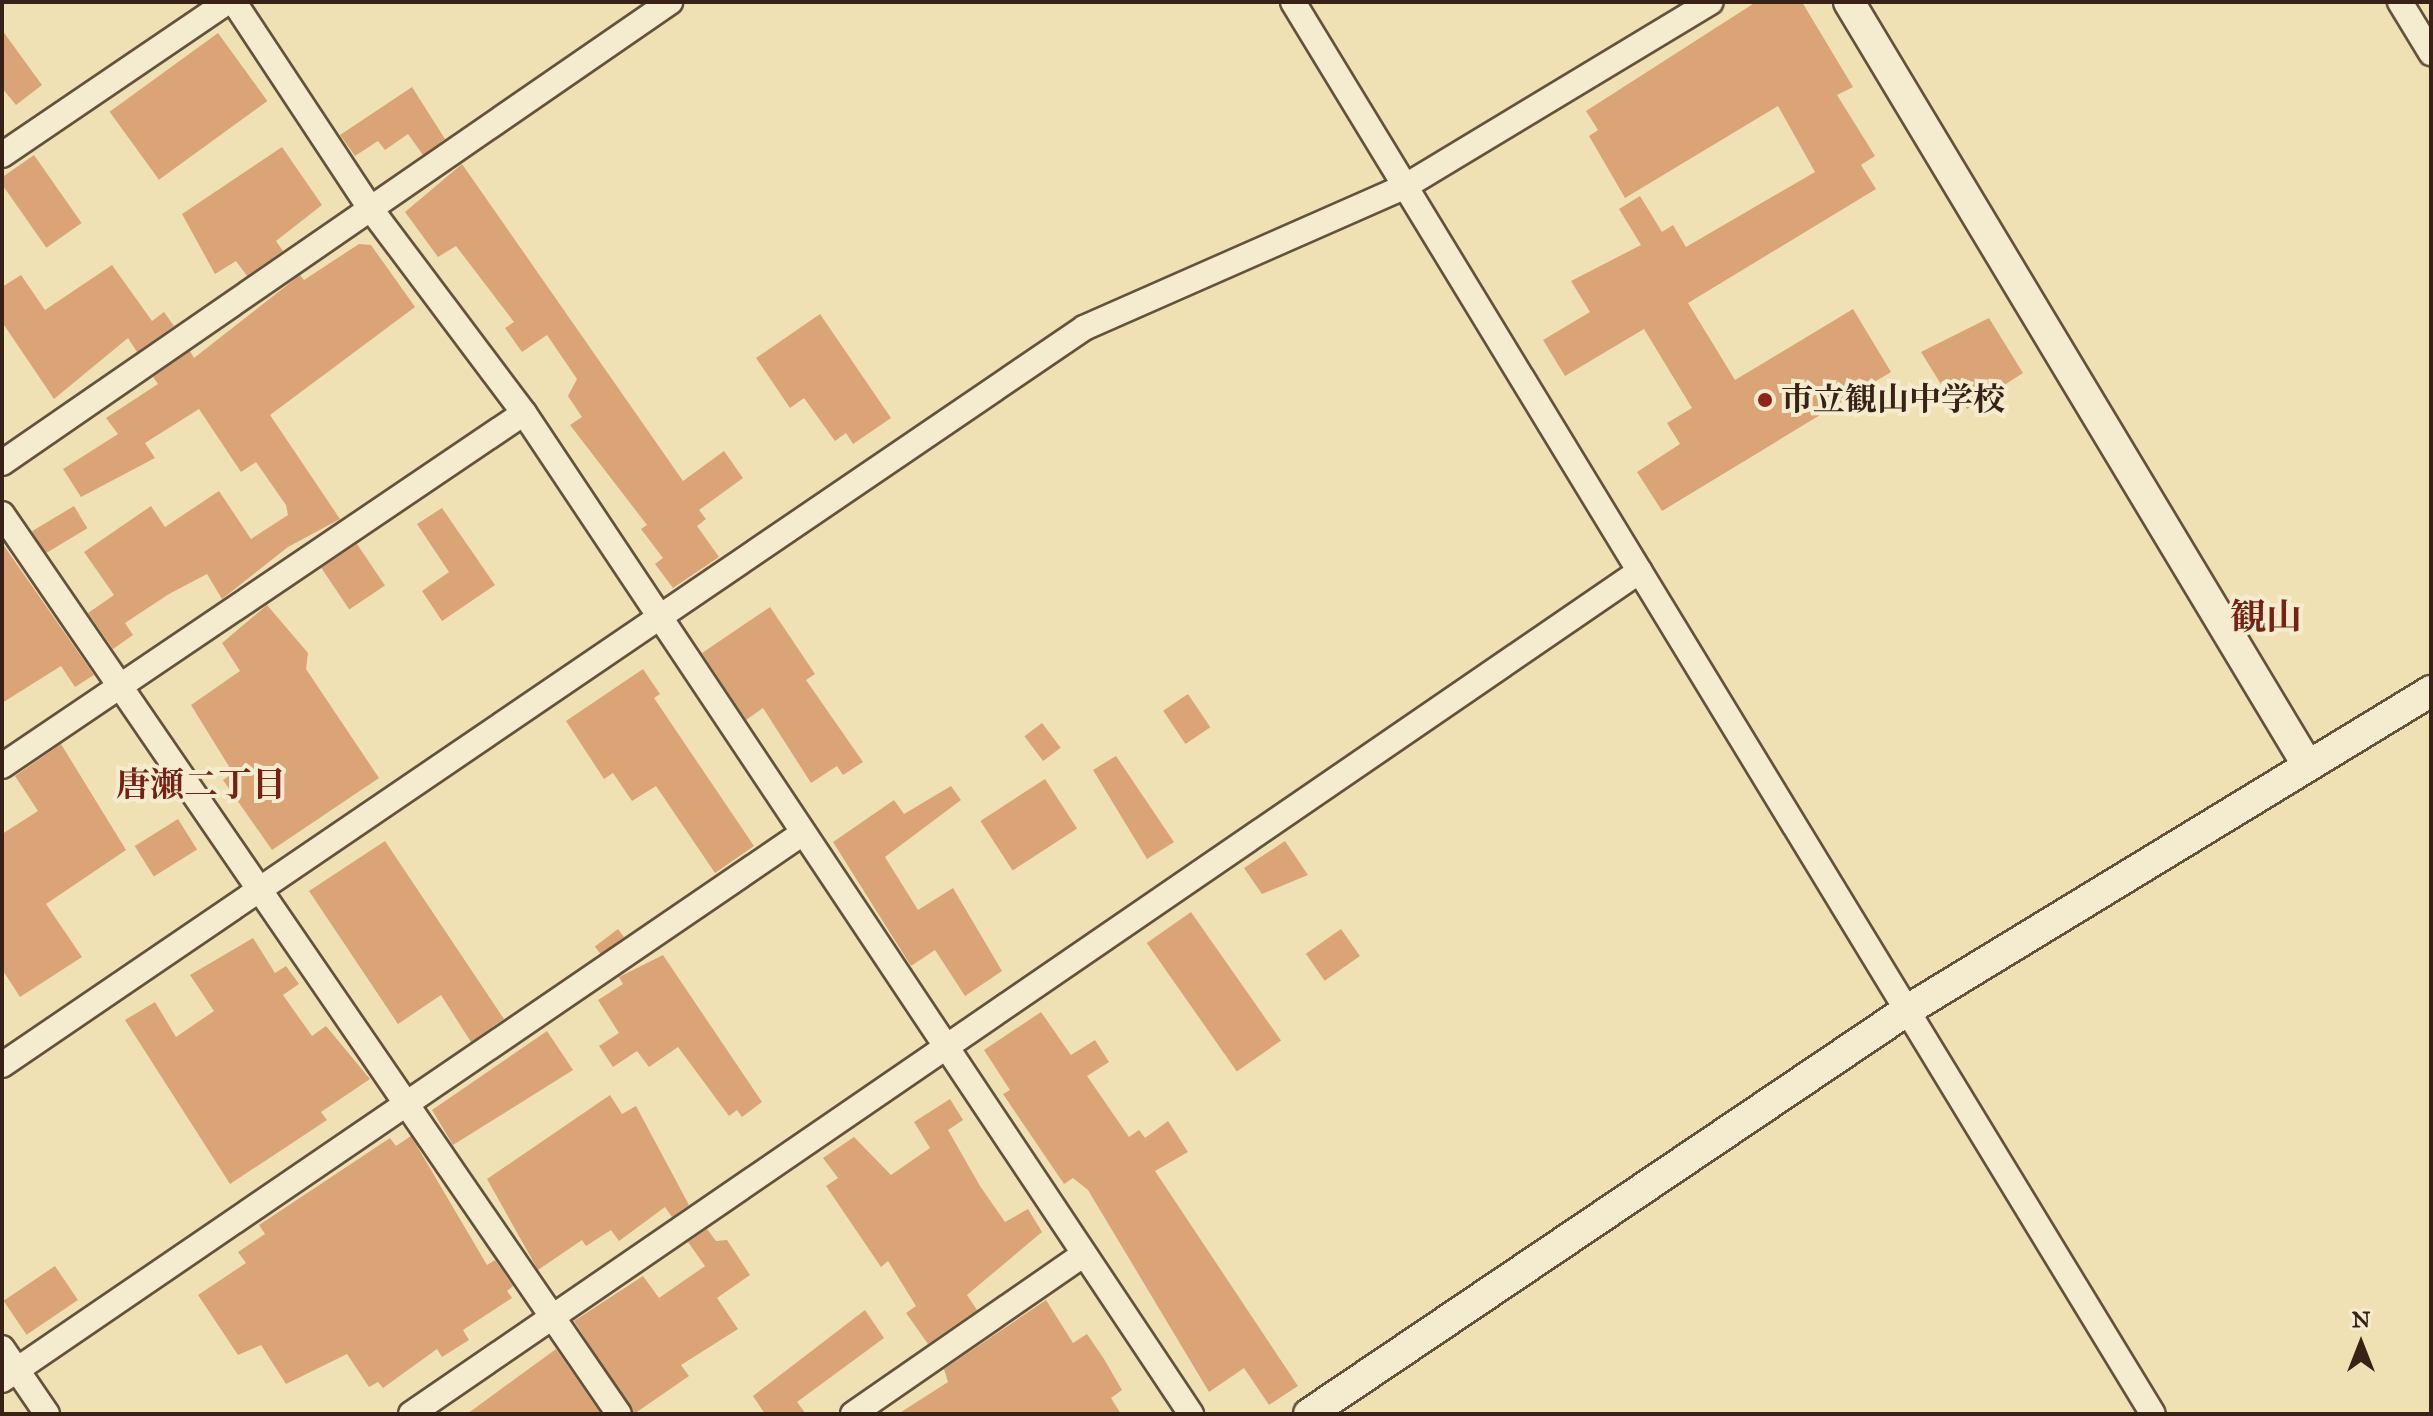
<!DOCTYPE html>
<meta charset="utf-8">
<style>
body{margin:0}
#map{position:relative;width:2433px;height:1416px;overflow:hidden;background:#f0e1b5;font-family:"IM FELL Great Primer","Noto Serif JP",serif}
div>[style]{position:absolute}
.building>*{inset:0;background:#dba476;transform-origin:0 0}
.roads{filter:drop-shadow(2px 0 #65523d) drop-shadow(-2px 0 #65523d) drop-shadow(0 2px #65523d) drop-shadow(0 -2px #65523d)}
.minor>*{height:24px;margin:-12px;padding:0 12px;transform-origin:12px;border-radius:12px;background:#f5eccf}
.tertiary>*{height:30px;margin:-15px;padding:0 15px;transform-origin:15px;border-radius:15px;background:#f5eccf}
.dots>*{width:22px;height:22px;translate:-50% -50%;box-sizing:border-box;border:4px solid #f5eccf;border-radius:50%}
span{translate:-50% -50%;white-space:nowrap;text-align:center;line-height:1.15;-webkit-text-stroke:8px #f5eccf;paint-order:stroke}
.poi-label{font-size:32px;color:#372215;font-weight:700}
.left{translate:0 -50%;text-align:left}
.neighbourhood-label{font-size:34px;color:#7a1f14;font-weight:700}
.quarter-label{font-size:36px;color:#7a1f14;font-weight:700}
.frame{position:absolute;inset:0;border:4px solid #372215;pointer-events:none}
.north{position:absolute;left:2321px;top:1304px;width:80px;height:80px;-webkit-text-stroke:6px #f5eccf;paint-order:stroke;rotate:0deg;font-size:22px;font-weight:700;line-height:32px;text-align:center;color:#372215}
.north::after{content:'';display:block;margin:auto;width:28px;height:36px;background:#372215;clip-path:polygon(50% 0,100% 100%,50% 72%,0 100%)}
</style>
<div id="map">
<div class="building">
<div style="clip-path:polygon(1756px 2px,1802px 2px,1853px 87px,1837px 95px,1875px 156px,1861px 165px,1876px 189px,1688px 303px,1735px 380px,1853px 309px,1891px 372px,1662px 511px,1637px 472px,1680px 444px,1667px 423px,1692px 408px,1644px 329px,1565px 376px,1543px 340px,1590px 312px,1571px 281px,1641px 245px,1619px 209px,1640px 196px,1662px 232px,1673px 225px,1686px 247px,1815px 172px,1778px 106px,1625px 198px,1589px 136px,1598px 130px,1586px 111px)"></div>
<div style="clip-path:polygon(2px 30px,42px 85px,16px 105px,2px 88px)"></div>
<div style="left:218px;top:33px;width:84px;height:134px;rotate:54deg"></div>
<div style="clip-path:polygon(412px 87px,445px 139px,423px 155px,408px 134px,385px 150px,378px 141px,355px 156px,340px 135px)"></div>
<div style="clip-path:polygon(282px 147px,322px 205px,276px 241px,283px 251px,247px 276px,236px 261px,215px 274px,182px 214px)"></div>
<div style="left:34px;top:155px;width:83px;height:43px;rotate:55deg"></div>
<div style="clip-path:polygon(462px 164px,683px 481px,724px 451px,743px 478px,699px 510px,706px 519px,697px 526px,719px 557px,673px 588px,655px 564px,663px 558px,641px 529px,647px 525px,570px 425px,582px 417px,568px 396px,577px 379px,547px 335px,522px 352px,505px 328px,514px 322px,456px 246px,438px 257px,405px 212px)"></div>
<div style="clip-path:polygon(359px 244px,371px 245px,415px 307px,270px 415px,340px 519px,288px 547px,222px 599px,207px 574px,169px 594px,125px 623px,133px 635px,113px 649px,88px 613px,114px 595px,84px 552px,151px 506px,165px 527px,219px 491px,251px 539px,288px 515px,286px 505px,256px 462px,241px 472px,199px 409px,145px 443px,155px 458px,81px 497px,63px 469px,118px 434px,106px 418px,158px 384px,153px 377px,190px 351px,194px 358px,300px 275px,304px 280px)"></div>
<div style="clip-path:polygon(112px 265px,152px 321px,164px 312px,174px 326px,137px 352px,128px 338px,54px 399px,2px 322px,2px 287px,21px 275px,45px 310px)"></div>
<div style="clip-path:polygon(820px 314px,891px 418px,853px 444px,846px 433px,835px 441px,804px 398px,790px 408px,756px 358px)"></div>
<div style="clip-path:polygon(1989px 318px,2023px 373px,1967px 409px,1955px 389px,1947px 394px,1921px 352px)"></div>
<div style="left:74px;top:506px;width:26px;height:49px;rotate:59deg"></div>
<div style="clip-path:polygon(442px 508px,495px 585px,442px 621px,422px 591px,449px 572px,417px 524px)"></div>
<div style="clip-path:polygon(2px 543px,94px 675px,75px 687px,61px 666px,2px 703px)"></div>
<div style="left:357px;top:544px;width:50px;height:43px;rotate:56deg"></div>
<div style="clip-path:polygon(267px 605px,308px 653px,306px 669px,379px 778px,272px 850px,223px 780px,233px 773px,191px 705px,240px 671px,222px 643px)"></div>
<div style="clip-path:polygon(770px 607px,815px 674px,806px 680px,863px 762px,843px 775px,837px 766px,811px 783px,763px 708px,746px 720px,702px 653px)"></div>
<div style="clip-path:polygon(643px 669px,660px 694px,654px 698px,754px 846px,715px 873px,656px 786px,632px 801px,613px 773px,604px 779px,566px 721px)"></div>
<div style="left:1188px;top:694px;width:40px;height:30px;rotate:56deg"></div>
<div style="left:1042px;top:723px;width:31px;height:22px;rotate:53deg"></div>
<div style="clip-path:polygon(61px 744px,126px 850px,46px 904px,82px 957px,20px 997px,2px 969px,2px 834px,38px 811px,15px 776px)"></div>
<div style="clip-path:polygon(1116px 756px,1174px 842px,1147px 859px,1093px 770px)"></div>
<div style="left:1045px;top:779px;width:59px;height:77px;rotate:57deg"></div>
<div style="clip-path:polygon(951px 786px,961px 800px,885px 857px,918px 910px,953px 888px,1002px 971px,965px 996px,935px 950px,911px 966px,833px 842px,894px 800px,904px 814px)"></div>
<div style="left:178px;top:819px;width:36px;height:51px;rotate:58deg"></div>
<div style="clip-path:polygon(385px 841px,504px 1019px,471px 1042px,441px 995px,398px 1024px,309px 891px)"></div>
<div style="clip-path:polygon(1285px 841px,1308px 875px,1262px 894px,1244px 868px)"></div>
<div style="left:1191px;top:912px;width:157px;height:54px;rotate:55deg"></div>
<div style="left:618px;top:929px;width:10px;height:29px;rotate:53deg"></div>
<div style="left:1341px;top:929px;width:33px;height:43px;rotate:55deg"></div>
<div style="clip-path:polygon(253px 938px,275px 973px,286px 966px,299px 984px,283px 995px,312px 1036px,326px 1026px,370px 1079px,321px 1112px,327px 1120px,230px 1184px,125px 1020px,155px 1002px,176px 1037px,214px 1011px,190px 975px)"></div>
<div style="clip-path:polygon(663px 955px,762px 1102px,742px 1117px,737px 1110px,729px 1116px,678px 1047px,649px 1067px,637px 1051px,613px 1067px,599px 1046px,619px 1033px,598px 1000px,623px 984px,619px 977px)"></div>
<div style="clip-path:polygon(1041px 1012px,1071px 1055px,1095px 1040px,1109px 1062px,1087px 1076px,1129px 1137px,1139px 1130px,1145px 1138px,1168px 1121px,1188px 1152px,1155px 1171px,1298px 1386px,1269px 1405px,1244px 1368px,1209px 1392px,1088px 1190px,1073px 1178px,1064px 1184px,1003px 1094px,1010px 1090px,984px 1050px)"></div>
<div style="clip-path:polygon(547px 1031px,573px 1070px,453px 1145px,432px 1110px)"></div>
<div style="clip-path:polygon(610px 1095px,622px 1114px,636px 1106px,689px 1205px,672px 1217px,665px 1207px,619px 1241px,611px 1230px,586px 1246px,582px 1240px,538px 1270px,487px 1179px)"></div>
<div style="clip-path:polygon(950px 1099px,963px 1120px,948px 1130px,980px 1186px,1005px 1222px,1028px 1209px,1042px 1232px,967px 1295px,977px 1310px,928px 1344px,906px 1313px,916px 1306px,888px 1261px,881px 1267px,826px 1186px,838px 1178px,823px 1158px,854px 1137px,891px 1175px,930px 1148px,914px 1122px)"></div>
<div style="clip-path:polygon(411px 1136px,487px 1265px,495px 1260px,513px 1286px,507px 1291px,512px 1298px,463px 1330px,469px 1340px,442px 1357px,437px 1349px,383px 1388px,378px 1382px,369px 1387px,347px 1354px,286px 1384px,261px 1345px,238px 1355px,198px 1295px,246px 1263px,238px 1252px,265px 1234px,259px 1225px,390px 1138px,396px 1146px)"></div>
<div style="clip-path:polygon(707px 1229px,716px 1241px,727px 1240px,750px 1275px,717px 1298px,738px 1329px,681px 1365px,689px 1376px,634px 1414px,574px 1321px,643px 1276px,659px 1298px,705px 1266px,688px 1242px)"></div>
<div style="left:55px;top:1266px;width:41px;height:62px;rotate:56deg"></div>
<div style="clip-path:polygon(1046px 1300px,1073px 1343px,1087px 1334px,1104px 1359px,1122px 1390px,1111px 1398px,1121px 1414px,898px 1414px,948px 1382px,944px 1369px)"></div>
<div style="clip-path:polygon(865px 1310px,884px 1338px,797px 1402px,806px 1414px,765px 1414px,753px 1396px)"></div>
<div style="clip-path:polygon(556px 1349px,601px 1414px,467px 1414px)"></div>
</div>
<div class="roads">
<div class="minor">
<div style="left:234px;top:2px;width:247px;rotate:56.6deg"></div>
<div style="left:370px;top:208px;width:256px;rotate:53.1deg"></div>
<div style="left:524px;top:413px;width:1203px;rotate:56.32deg"></div>
<div style="left:1293px;top:2px;width:1653px;rotate:58.66deg"></div>
<div style="left:2400px;top:2px;width:60px;rotate:58.7deg"></div>
<div style="left:2px;top:155px;width:272px;rotate:-34.2deg"></div>
<div style="left:2px;top:463px;width:812px;rotate:-34.61deg"></div>
<div style="left:2px;top:514px;width:1091px;rotate:55.57deg"></div>
<div style="left:2px;top:766px;width:630px;rotate:-34.07deg"></div>
<div style="left:2px;top:1065px;width:1309px;rotate:-34.26deg"></div>
<div style="left:1084px;top:328px;width:350px;rotate:-23.8deg"></div>
<div style="left:1404px;top:187px;width:358px;rotate:-31.1deg"></div>
<div style="left:2px;top:1348px;width:80px;rotate:55.7deg"></div>
<div style="left:2px;top:1380px;width:970px;rotate:-34.33deg"></div>
<div style="left:411px;top:1414px;width:1490px;rotate:-34.45deg"></div>
<div style="left:853px;top:1414px;width:281px;rotate:-34.7deg"></div>
</div>
<div class="tertiary">
<div style="left:1849px;top:2px;width:891px;rotate:59deg"></div>
<div style="left:1309px;top:1414px;width:720px;rotate:-34.02deg"></div>
<div style="left:1906px;top:1011px;width:615px;rotate:-31.36deg"></div>
</div>
</div>
<div class="dots">
<div style="left:1765px;top:400px;background:#8f2418"></div>
</div>
<div class="poi-label">
<span class="left" style="left:1781px;top:400px">市立観山中学校</span>
</div>
<div class="neighbourhood-label">
<span style="left:201px;top:785px">唐瀬二丁目</span>
</div>
<div class="quarter-label">
<span style="left:2266px;top:618px">観山</span>
</div>
<div class="frame"></div>
<div class="north">N</div>
</div>
